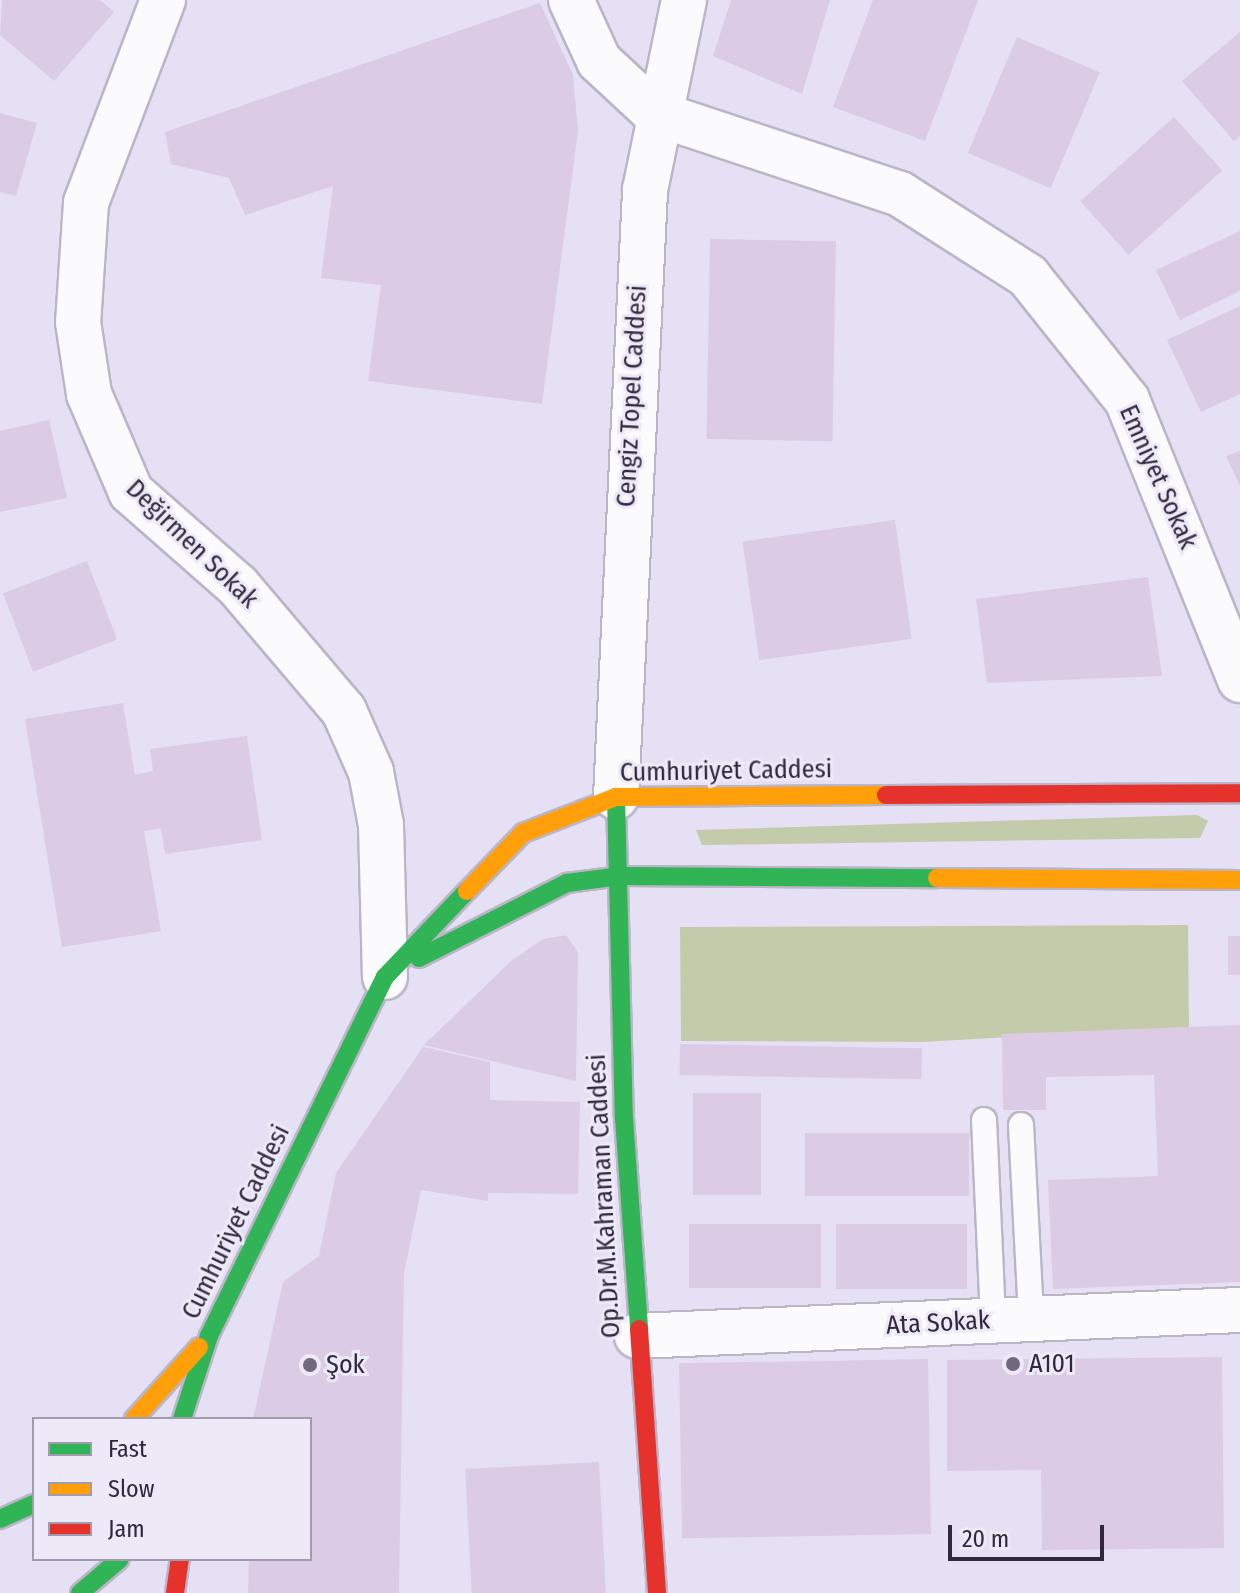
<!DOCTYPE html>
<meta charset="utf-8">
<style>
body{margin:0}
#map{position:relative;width:1240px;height:1593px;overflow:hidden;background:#e6e0f4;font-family:"Fira Sans Condensed",sans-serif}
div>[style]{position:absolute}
.green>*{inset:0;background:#c4cbaa}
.building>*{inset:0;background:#dbcbe5;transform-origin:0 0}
.roads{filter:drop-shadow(2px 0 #bbb5c8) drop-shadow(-2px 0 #bbb5c8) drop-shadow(0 2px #bbb5c8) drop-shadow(0 -2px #bbb5c8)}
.lane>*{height:24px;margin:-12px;padding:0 12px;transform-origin:12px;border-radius:12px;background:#fbfafd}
.street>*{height:44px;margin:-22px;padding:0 22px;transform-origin:22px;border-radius:22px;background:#fbfafd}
.fast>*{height:18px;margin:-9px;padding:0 9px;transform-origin:9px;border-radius:9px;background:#30b455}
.slow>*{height:18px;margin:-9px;padding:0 9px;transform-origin:9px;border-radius:9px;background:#ff9f0a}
.jam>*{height:18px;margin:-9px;padding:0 9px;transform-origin:9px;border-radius:9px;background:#e5322d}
.dots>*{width:22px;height:22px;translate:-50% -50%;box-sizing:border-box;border:4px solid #ede9f6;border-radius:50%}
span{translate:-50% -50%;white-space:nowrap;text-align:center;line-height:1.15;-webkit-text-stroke:6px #ede9f6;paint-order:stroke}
.street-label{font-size:26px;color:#30283f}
.poi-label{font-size:26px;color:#30283f}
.left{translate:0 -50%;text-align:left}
.legend{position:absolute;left:32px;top:1417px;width:280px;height:144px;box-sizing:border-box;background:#ede9f6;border:2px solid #a19cad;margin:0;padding:10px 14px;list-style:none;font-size:24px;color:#30283f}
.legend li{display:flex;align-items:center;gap:16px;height:40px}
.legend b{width:40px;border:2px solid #a19cad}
.scale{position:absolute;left:948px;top:1525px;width:156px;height:36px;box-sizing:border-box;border:4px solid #30283f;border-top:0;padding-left:10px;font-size:24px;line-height:28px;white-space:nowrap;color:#30283f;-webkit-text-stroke:6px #ede9f6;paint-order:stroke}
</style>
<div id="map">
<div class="green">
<div style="clip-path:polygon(1197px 815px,1208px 821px,1200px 838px,702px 845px,696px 830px)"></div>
<div style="clip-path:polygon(1188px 925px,1189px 1027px,922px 1042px,681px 1041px,680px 927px)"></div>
</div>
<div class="building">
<div style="clip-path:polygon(100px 0,114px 12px,54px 81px,0 35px,2px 0)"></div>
<div style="clip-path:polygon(731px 0,830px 0,802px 94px,713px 56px)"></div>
<div style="clip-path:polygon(873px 0,978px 0,925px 141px,833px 107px)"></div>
<div style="clip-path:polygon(540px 3px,573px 75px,578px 131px,542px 404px,368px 381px,381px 285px,321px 278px,333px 186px,245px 215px,229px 178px,171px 164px,165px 132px)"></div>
<div style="clip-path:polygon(1240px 32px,1240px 136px,1234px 141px,1182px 81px)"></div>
<div style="left:1017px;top:37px;width:90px;height:126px;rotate:23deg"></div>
<div style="clip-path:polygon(0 113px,37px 123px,16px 196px,0 192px)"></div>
<div style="left:1174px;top:117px;width:72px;height:126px;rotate:48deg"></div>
<div style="clip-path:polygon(1240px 231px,1240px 291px,1180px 320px,1156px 270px)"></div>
<div style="left:710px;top:239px;width:126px;height:200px;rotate:1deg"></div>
<div style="clip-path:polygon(1240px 306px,1240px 394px,1201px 412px,1167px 340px)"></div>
<div style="clip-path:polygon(49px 420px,67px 498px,0 512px,0 431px)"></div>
<div style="clip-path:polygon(1240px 451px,1240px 486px,1226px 456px)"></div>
<div style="left:895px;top:520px;width:120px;height:154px;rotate:82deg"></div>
<div style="left:87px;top:561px;width:84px;height:90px;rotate:69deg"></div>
<div style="clip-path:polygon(1148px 577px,1162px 676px,987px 683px,976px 599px)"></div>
<div style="clip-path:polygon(123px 703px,135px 775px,153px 771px,150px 749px,247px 736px,262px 840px,165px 854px,161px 828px,144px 831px,161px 931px,62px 947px,25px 719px)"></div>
<div style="clip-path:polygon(566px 935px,578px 952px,576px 1081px,424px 1045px,511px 961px,543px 939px)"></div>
<div style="left:1240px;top:936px;width:39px;height:12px;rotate:90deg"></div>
<div style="clip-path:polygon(1240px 1025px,1240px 1282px,1053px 1289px,1048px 1180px,1158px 1176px,1154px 1075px,1046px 1077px,1046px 1110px,1003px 1110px,1002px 1034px)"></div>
<div style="left:680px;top:1044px;width:242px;height:31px;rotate:1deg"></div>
<div style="clip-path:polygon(423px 1047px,490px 1062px,490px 1100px,580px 1102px,578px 1194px,488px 1193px,488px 1201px,421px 1190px,404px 1273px,399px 1593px,248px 1593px,249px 1559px,310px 1559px,310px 1419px,253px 1419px,283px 1282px,319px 1256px,336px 1173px)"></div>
<div style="left:693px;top:1093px;width:68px;height:102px"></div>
<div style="left:805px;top:1133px;width:164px;height:63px"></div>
<div style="left:689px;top:1224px;width:132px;height:64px"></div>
<div style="left:836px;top:1224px;width:131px;height:65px"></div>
<div style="clip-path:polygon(1222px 1357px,1224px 1548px,1042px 1550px,1041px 1470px,947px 1471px,947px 1360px)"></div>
<div style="left:928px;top:1359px;width:175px;height:249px;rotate:89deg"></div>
<div style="left:599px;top:1462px;width:131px;height:134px;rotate:87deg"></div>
</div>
<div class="roads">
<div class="lane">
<div style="left:984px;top:1120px;width:201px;rotate:87.4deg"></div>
<div style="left:1021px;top:1125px;width:193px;rotate:87deg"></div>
</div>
<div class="street">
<div style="left:163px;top:0;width:217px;rotate:110.8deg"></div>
<div style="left:86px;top:203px;width:119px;rotate:93.8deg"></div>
<div style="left:78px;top:322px;width:73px;rotate:81.3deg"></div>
<div style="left:89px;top:394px;width:107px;rotate:66.8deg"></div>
<div style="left:131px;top:492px;width:142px;rotate:41.3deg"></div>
<div style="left:238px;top:586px;width:164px;rotate:49.7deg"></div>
<div style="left:344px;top:711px;width:67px;rotate:66.1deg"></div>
<div style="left:371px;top:772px;width:54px;rotate:79.3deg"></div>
<div style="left:381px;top:825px;width:152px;rotate:88.5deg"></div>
<div style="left:571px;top:0;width:67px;rotate:65.3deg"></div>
<div style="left:599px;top:61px;width:76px;rotate:42.9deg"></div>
<div style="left:655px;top:113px;width:258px;rotate:18.3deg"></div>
<div style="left:900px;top:194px;width:152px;rotate:32.6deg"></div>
<div style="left:1028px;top:276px;width:159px;rotate:51.4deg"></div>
<div style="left:1127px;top:400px;width:302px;rotate:68deg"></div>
<div style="left:616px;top:797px;width:608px;rotate:-87.26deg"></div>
<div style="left:645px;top:190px;width:194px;rotate:-78.4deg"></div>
<div style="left:637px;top:1336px;width:604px;rotate:-2.47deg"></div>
</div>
<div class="fast">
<div style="left:616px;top:797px;width:321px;rotate:88.6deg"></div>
<div style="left:624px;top:1118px;width:212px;rotate:85.9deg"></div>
<div style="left:419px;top:958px;width:166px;rotate:-26.9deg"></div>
<div style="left:567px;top:883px;width:53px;rotate:-7.5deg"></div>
<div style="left:620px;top:876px;width:317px;rotate:0.4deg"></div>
<div style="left:182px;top:1419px;width:87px;rotate:-72deg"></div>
<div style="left:209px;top:1336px;width:400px;rotate:-63.9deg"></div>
<div style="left:385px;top:977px;width:119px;rotate:-46.4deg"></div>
<div style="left:0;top:1519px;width:37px;rotate:-24deg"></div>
<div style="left:80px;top:1593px;width:52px;rotate:-40.4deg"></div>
</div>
<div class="slow">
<div style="left:937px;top:878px;width:303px;rotate:0.4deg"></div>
<div style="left:467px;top:891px;width:81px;rotate:-46deg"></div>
<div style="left:523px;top:833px;width:100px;rotate:-21.2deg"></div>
<div style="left:616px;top:797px;width:270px;rotate:-0.4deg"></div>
<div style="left:134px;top:1419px;width:97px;rotate:-47.9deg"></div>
</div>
<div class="jam">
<div style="left:886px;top:795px;width:354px;rotate:-0.3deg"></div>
<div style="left:639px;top:1329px;width:265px;rotate:86.1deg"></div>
<div style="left:175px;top:1593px;width:34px;rotate:-82deg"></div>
</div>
</div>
<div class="dots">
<div style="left:1013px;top:1364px;background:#70687e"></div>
<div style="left:310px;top:1365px;background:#70687e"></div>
</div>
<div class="street-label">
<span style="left:632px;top:396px;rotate:-87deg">Cengiz Topel Caddesi</span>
<span style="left:1158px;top:477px;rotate:66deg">Emniyet Sokak</span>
<span style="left:192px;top:544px;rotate:44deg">Değirmen Sokak</span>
<span style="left:726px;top:771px;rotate:-1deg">Cumhuriyet Caddesi</span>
<span style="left:604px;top:1196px;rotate:-93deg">Op.Dr.M.Kahraman Caddesi</span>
<span style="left:236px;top:1222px;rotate:-64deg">Cumhuriyet Caddesi</span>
<span style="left:938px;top:1323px;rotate:-3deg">Ata Sokak</span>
</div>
<div class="poi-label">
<span class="left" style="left:1029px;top:1364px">A101</span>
<span class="left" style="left:326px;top:1365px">Şok</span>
</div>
<ul class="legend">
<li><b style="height:10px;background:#30b455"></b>Fast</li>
<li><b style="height:10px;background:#ff9f0a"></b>Slow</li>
<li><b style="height:10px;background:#e5322d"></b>Jam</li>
</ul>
<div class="scale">20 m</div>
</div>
